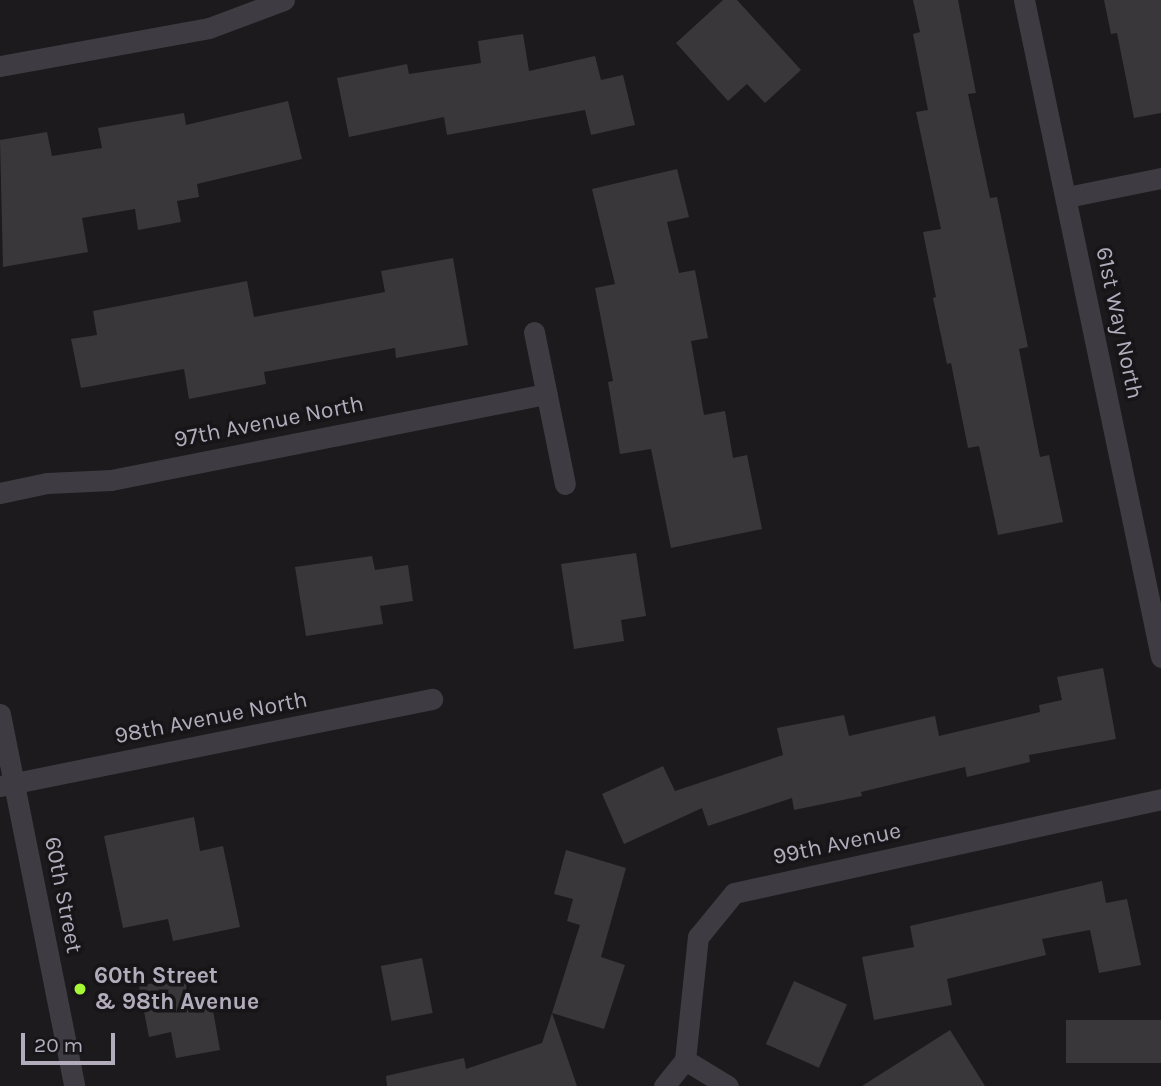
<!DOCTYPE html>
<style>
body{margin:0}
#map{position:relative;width:1161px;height:1086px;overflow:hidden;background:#1c1a1c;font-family:Karla,sans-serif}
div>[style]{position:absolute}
.building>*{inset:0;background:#3a373b;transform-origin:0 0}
.minor>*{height:21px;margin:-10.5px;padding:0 10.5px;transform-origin:10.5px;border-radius:10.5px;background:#3f3b42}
.tertiary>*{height:21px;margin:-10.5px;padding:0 10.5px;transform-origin:10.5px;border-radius:10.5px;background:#3f3b42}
.dots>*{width:19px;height:19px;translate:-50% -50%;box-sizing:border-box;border:4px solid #171517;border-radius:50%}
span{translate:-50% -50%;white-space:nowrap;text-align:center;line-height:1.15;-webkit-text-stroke:7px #171517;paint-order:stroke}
.street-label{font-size:23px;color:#b3acbc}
.poi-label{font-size:23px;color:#b3acbc;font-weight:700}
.left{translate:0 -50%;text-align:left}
.scale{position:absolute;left:21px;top:1033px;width:94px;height:32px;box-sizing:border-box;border:4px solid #b3acbc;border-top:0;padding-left:9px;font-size:21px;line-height:24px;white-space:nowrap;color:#b3acbc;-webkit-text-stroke:5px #171517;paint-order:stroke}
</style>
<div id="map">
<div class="building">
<div style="clip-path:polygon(723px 0,737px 0,801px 70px,765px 103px,747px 84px,728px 101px,676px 43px)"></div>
<div style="clip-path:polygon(913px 0,958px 0,976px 93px,968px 94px,990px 198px,997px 197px,1028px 347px,1019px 349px,1040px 457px,1049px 455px,1063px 522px,998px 535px,979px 446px,968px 448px,951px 363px,947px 364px,933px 298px,936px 297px,923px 232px,941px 229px,916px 112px,928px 110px,913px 34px,920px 32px)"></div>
<div style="clip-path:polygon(1104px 0,1161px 0,1161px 113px,1134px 118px,1117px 33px,1111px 34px)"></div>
<div style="clip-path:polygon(523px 34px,529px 71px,595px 56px,601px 80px,623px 75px,635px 125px,591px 135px,585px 110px,447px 135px,444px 117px,349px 137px,337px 78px,407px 64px,409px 74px,481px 63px,478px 41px)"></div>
<div style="clip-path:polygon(288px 101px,302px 159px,197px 184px,199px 197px,177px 201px,181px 222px,138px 230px,135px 209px,82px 218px,88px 252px,3px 267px,0 140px,47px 132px,52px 156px,102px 148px,98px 128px,184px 113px,186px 125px)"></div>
<div style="clip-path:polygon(677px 169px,689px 217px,667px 222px,679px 273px,695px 270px,708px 338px,691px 341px,704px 415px,725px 411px,733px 458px,747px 455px,762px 529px,671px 548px,651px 449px,620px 454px,608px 382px,613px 381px,595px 288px,615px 284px,592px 189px)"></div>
<div style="clip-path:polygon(453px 258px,468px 345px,396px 358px,395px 348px,264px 372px,266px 384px,189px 399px,184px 369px,81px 388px,71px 339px,97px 335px,93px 311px,247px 281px,254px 317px,385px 292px,381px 271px)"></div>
<div style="clip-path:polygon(636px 553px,646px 616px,621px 620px,624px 641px,574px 649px,561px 564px)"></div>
<div style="clip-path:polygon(372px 556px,375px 570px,408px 565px,413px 601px,380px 606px,383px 624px,306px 636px,295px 567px)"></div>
<div style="clip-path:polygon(1103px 668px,1116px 739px,1029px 755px,1030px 762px,967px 777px,965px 767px,861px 792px,862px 796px,794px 810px,792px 798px,708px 826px,702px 808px,624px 844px,602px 794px,663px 766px,675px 791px,783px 755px,777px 728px,844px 715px,849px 736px,935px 716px,939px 736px,1040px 712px,1039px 705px,1062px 700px,1057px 677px)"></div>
<div style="clip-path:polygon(194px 817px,200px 851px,223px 846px,240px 927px,173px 941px,168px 919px,123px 928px,104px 836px)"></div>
<div style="clip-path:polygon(566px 850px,626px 868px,601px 957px,625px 965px,604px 1029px,552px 1013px,580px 925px,567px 921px,573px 899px,554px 894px)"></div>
<div style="clip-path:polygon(1102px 881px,1106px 903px,1127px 899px,1141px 965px,1099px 973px,1090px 930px,1042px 939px,1046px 955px,947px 979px,952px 1005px,874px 1020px,862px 957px,914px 947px,910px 926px)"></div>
<div style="left:422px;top:958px;width:56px;height:42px;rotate:79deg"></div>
<div style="clip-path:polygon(185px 977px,189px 1003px,211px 999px,220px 1050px,176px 1058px,171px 1032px,149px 1037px,139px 986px)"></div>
<div style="left:794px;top:981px;width:58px;height:69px;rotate:24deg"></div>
<div style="clip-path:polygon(552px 1013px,577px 1086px,387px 1086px,386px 1076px,464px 1058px,466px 1069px,542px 1043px)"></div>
<div style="left:1161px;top:1020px;width:43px;height:95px;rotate:90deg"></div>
<div style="clip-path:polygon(950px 1030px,985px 1086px,862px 1086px)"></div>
</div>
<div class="minor">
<div style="left:1024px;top:0;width:671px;rotate:78.22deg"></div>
<div style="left:0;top:66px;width:212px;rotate:-10.3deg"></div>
<div style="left:209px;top:28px;width:80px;rotate:-20.5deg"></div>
<div style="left:1067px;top:197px;width:96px;rotate:-11.4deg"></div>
<div style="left:534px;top:332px;width:155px;rotate:78.5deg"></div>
<div style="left:0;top:493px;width:48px;rotate:-12deg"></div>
<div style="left:47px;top:483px;width:64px;rotate:-2.7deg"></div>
<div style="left:111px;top:480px;width:444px;rotate:-11.2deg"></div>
<div style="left:0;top:786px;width:441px;rotate:-11.4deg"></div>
<div style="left:685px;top:1060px;width:50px;rotate:31.2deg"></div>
<div style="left:664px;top:1086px;width:33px;rotate:-51deg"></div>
<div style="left:685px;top:1060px;width:124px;rotate:-84deg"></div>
<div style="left:698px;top:937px;width:57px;rotate:-50.7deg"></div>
<div style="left:734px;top:893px;width:437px;rotate:-12.4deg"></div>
</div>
<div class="tertiary">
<div style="left:0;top:714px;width:379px;rotate:78.7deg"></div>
</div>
<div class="dots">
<div style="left:80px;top:989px;background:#a7f936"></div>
</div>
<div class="street-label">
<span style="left:1119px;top:323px;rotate:78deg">61st Way North</span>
<span style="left:269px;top:422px;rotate:-11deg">97th Avenue North</span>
<span style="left:211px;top:718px;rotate:-11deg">98th Avenue North</span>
<span style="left:837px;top:844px;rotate:-12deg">99th Avenue</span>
<span style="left:63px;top:895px;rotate:79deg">60th Street</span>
</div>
<div class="poi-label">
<span class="left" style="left:94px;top:989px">60th Street<br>&amp; 98th Avenue</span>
</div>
<div class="scale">20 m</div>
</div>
